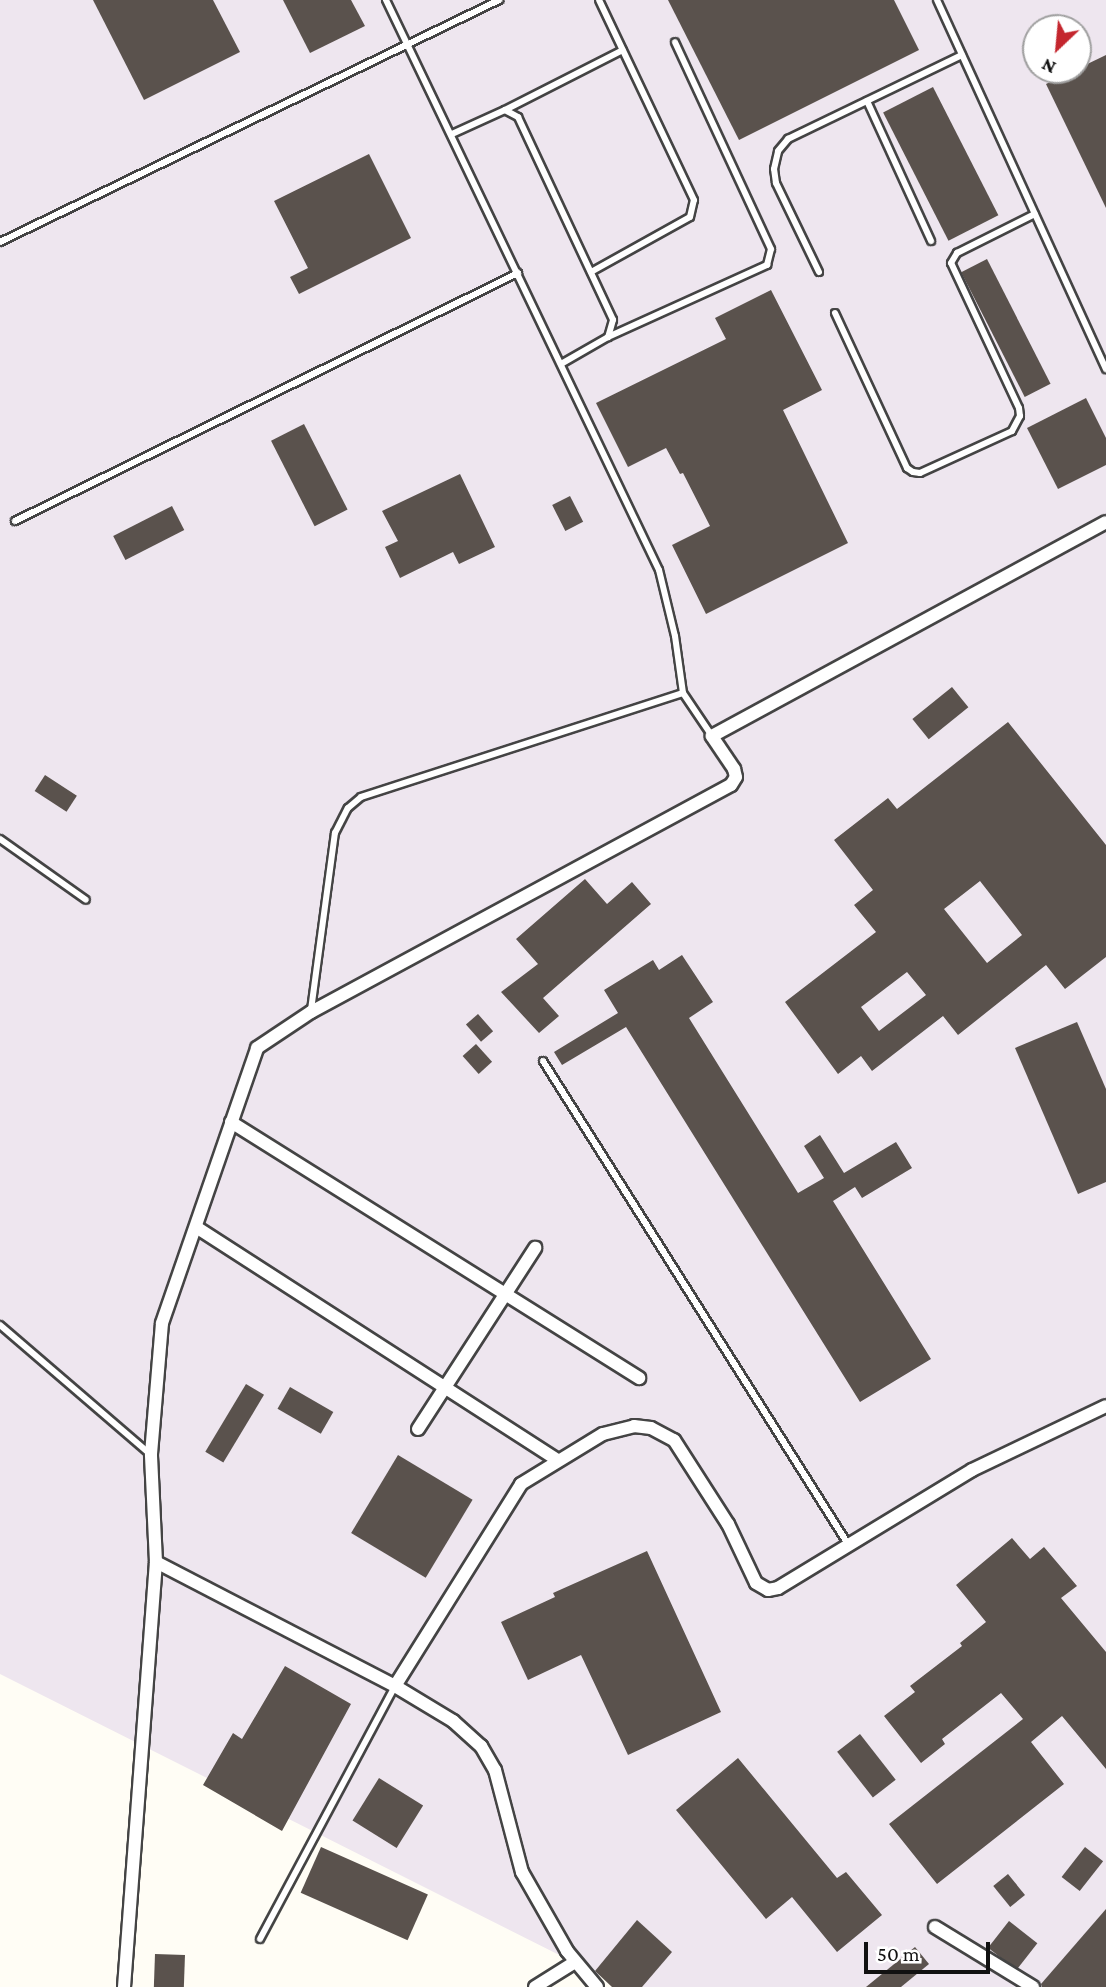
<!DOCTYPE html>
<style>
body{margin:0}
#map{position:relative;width:1106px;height:1987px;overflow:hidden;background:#fffdf5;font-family:"Crimson Pro",serif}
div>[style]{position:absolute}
.industrial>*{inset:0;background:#eee6ef}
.building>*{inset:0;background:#5a524d;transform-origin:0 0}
.roads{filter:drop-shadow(2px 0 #444) drop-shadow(-2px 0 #444) drop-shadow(0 2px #444) drop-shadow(0 -2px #444)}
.lane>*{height:6px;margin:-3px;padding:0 3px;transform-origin:3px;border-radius:3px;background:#fff}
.street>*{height:12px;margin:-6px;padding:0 6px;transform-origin:6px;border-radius:6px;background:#fff}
span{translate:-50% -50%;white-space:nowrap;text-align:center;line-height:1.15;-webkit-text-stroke:7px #fff;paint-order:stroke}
.north{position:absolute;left:1022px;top:14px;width:70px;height:70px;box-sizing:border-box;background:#fff;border:2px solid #a0a0a0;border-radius:50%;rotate:206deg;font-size:19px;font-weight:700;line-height:28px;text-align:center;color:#111}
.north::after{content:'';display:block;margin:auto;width:24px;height:32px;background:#c4262e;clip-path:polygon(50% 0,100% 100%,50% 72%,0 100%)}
.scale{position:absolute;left:864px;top:1942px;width:126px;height:32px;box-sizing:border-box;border:4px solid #111;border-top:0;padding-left:9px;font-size:21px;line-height:24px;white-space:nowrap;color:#111;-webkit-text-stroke:5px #fff;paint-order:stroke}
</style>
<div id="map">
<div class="industrial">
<div style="clip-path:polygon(evenodd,0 0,1106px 0,1106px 1987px,623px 1987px,0 1674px,0 0,1036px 28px,1078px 28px,1078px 70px,1036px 70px,1036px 28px)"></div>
</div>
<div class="building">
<div style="clip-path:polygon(93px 0,213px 0,240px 52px,144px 100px)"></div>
<div style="clip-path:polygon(283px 0,351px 0,365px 26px,310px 53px)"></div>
<div style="clip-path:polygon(668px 0,894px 0,919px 50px,739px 140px)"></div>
<div style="clip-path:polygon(1106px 55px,1106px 208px,1046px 84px)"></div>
<div style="left:933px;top:87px;width:144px;height:56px;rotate:63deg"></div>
<div style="clip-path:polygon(369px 154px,411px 238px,299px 294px,290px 277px,308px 268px,274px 201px)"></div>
<div style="left:987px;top:259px;width:140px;height:29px;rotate:63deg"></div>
<div style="clip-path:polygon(771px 290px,822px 390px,783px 410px,848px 543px,706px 614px,672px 545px,710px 526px,683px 473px,680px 474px,666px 448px,628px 467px,596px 403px,726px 339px,715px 318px)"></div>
<div style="clip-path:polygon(1086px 398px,1106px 438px,1106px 465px,1058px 489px,1027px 428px)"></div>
<div style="left:304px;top:424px;width:96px;height:37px;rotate:63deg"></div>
<div style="clip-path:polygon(460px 474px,495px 547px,459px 564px,453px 552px,400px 578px,385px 547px,398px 541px,382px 511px)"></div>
<div style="left:570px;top:496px;width:29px;height:20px;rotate:63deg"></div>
<div style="left:172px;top:506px;width:27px;height:66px;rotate:63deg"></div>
<div style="left:952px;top:687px;width:26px;height:51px;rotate:51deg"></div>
<div style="clip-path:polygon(evenodd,1008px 722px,1106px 845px,1106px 957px,1065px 989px,1046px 965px,958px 1035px,943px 1016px,872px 1071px,861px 1056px,838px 1074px,785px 1002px,876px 932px,854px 905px,873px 890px,834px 840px,888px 798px,897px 809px,1008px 722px,980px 881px,1022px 935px,987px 963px,944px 909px,980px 881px,1008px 722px,907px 972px,926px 995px,879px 1031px,861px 1007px,907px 972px)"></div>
<div style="left:45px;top:775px;width:38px;height:19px;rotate:33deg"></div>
<div style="clip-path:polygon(585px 879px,607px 904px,632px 882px,651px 904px,543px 998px,559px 1016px,539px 1033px,501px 992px,538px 964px,516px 939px)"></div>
<div style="clip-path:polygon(682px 955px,713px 1002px,689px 1018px,798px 1193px,824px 1178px,804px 1146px,820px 1135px,844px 1173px,896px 1142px,912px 1168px,862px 1198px,855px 1187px,833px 1201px,931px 1359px,860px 1402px,626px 1027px,562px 1065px,554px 1052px,618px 1013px,604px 990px,653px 960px,659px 970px)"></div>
<div style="left:478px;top:1014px;width:23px;height:16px;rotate:49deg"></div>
<div style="clip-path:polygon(1077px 1022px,1106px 1089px,1106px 1182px,1078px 1194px,1015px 1048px)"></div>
<div style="left:476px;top:1044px;width:24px;height:18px;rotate:48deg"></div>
<div style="left:246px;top:1384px;width:21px;height:79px;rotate:31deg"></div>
<div style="left:290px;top:1387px;width:50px;height:25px;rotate:30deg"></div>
<div style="left:398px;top:1455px;width:87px;height:91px;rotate:31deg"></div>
<div style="clip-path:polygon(1012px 1538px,1030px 1559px,1044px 1547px,1077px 1586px,1061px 1598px,1106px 1652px,1106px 1769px,1062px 1716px,1031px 1742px,1064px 1784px,937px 1884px,889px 1824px,1023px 1719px,1001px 1693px,942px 1739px,945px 1744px,921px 1763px,884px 1716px,915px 1692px,910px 1686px,962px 1646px,960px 1643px,986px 1622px,956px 1585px)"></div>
<div style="clip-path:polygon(647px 1551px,721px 1712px,628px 1755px,581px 1655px,528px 1680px,501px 1622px,555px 1597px,553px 1593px)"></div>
<div style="clip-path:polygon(285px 1666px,351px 1704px,282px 1831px,203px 1785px,233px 1733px,242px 1739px)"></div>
<div style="left:860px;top:1734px;width:58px;height:29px;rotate:52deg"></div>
<div style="clip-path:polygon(738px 1758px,837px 1878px,846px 1872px,882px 1915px,837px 1952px,792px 1897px,766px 1919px,676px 1810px)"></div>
<div style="left:379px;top:1778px;width:52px;height:50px;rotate:32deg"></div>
<div style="left:321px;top:1847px;width:117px;height:50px;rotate:24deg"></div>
<div style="left:1085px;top:1847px;width:23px;height:38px;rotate:38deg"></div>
<div style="left:1008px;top:1874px;width:27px;height:19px;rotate:51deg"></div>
<div style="clip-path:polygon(1106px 1909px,1106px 1987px,1042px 1987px,1041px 1984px)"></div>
<div style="clip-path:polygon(637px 1920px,672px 1952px,642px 1987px,612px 1987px,595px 1971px)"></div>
<div style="left:1009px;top:1921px;width:36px;height:34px;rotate:38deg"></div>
<div style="clip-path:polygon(915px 1947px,929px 1964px,901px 1987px,866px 1987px)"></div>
<div style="left:155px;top:1954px;width:30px;height:33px;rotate:2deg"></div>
</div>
<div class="roads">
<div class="lane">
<div style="left:386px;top:0;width:632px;rotate:64.41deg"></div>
<div style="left:659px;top:570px;width:68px;rotate:76.4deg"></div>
<div style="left:675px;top:636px;width:58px;rotate:82deg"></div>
<div style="left:683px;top:693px;width:52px;rotate:56deg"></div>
<div style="left:937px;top:0;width:406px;rotate:65.4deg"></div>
<div style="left:867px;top:101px;width:154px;rotate:65.4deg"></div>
<div style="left:505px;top:110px;width:132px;rotate:-27deg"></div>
<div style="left:452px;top:134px;width:58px;rotate:-24.4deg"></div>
<div style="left:505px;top:110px;width:15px;rotate:28deg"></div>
<div style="left:518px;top:117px;width:224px;rotate:64.9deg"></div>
<div style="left:613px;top:320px;width:18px;rotate:106deg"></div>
<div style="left:608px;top:337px;width:54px;rotate:150.1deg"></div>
<div style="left:0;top:242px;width:555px;rotate:-25.87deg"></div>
<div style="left:591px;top:272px;width:113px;rotate:-29.1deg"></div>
<div style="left:690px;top:217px;width:17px;rotate:-77deg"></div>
<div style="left:694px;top:200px;width:221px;rotate:-115.4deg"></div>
<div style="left:819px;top:272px;width:99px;rotate:-115.8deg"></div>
<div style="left:776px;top:183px;width:14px;rotate:-98deg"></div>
<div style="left:774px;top:169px;width:18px;rotate:-77deg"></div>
<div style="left:778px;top:151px;width:16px;rotate:-50deg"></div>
<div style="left:788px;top:139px;width:193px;rotate:-25.8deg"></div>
<div style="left:835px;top:313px;width:171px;rotate:65.1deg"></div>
<div style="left:907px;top:468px;width:7px;rotate:34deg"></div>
<div style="left:913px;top:472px;width:7px;rotate:8deg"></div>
<div style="left:920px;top:473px;width:101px;rotate:-24.5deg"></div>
<div style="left:1012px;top:431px;width:17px;rotate:-62deg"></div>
<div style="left:1020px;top:416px;width:8px;rotate:-97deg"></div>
<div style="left:1019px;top:408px;width:160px;rotate:-115.1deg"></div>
<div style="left:951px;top:263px;width:12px;rotate:-59deg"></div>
<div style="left:957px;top:253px;width:87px;rotate:-26.6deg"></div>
<div style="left:608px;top:337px;width:175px;rotate:-24.4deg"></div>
<div style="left:767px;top:265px;width:16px;rotate:-76deg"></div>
<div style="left:771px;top:249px;width:228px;rotate:-114.9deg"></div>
<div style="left:15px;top:521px;width:561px;rotate:-26.25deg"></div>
<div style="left:0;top:839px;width:105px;rotate:35.3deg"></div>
<div style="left:311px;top:1010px;width:179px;rotate:-82.3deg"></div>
<div style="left:335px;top:833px;width:28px;rotate:-63deg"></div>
<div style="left:348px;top:808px;width:17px;rotate:-40deg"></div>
<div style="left:361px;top:797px;width:338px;rotate:-17.9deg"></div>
<div style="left:543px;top:1061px;width:571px;rotate:57.73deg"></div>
<div style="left:0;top:1325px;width:196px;rotate:40.7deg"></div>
<div style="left:260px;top:1939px;width:287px;rotate:-61.9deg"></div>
</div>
<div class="street">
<div style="left:231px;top:1122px;width:482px;rotate:32.1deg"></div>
<div style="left:196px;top:1227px;width:430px;rotate:32.8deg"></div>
<div style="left:418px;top:1429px;width:216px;rotate:-57.1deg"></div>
<div style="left:156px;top:1562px;width:269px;rotate:27.4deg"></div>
<div style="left:395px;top:1686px;width:68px;rotate:31.1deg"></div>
<div style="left:453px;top:1721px;width:38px;rotate:42deg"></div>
<div style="left:481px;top:1746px;width:28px;rotate:60deg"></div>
<div style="left:495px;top:1770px;width:106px;rotate:75.2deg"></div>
<div style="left:522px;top:1872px;width:91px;rotate:60.3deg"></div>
<div style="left:567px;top:1951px;width:47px;rotate:50.2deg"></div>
<div style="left:395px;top:1686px;width:238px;rotate:-58deg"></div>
<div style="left:521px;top:1484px;width:96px;rotate:-31.4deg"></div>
<div style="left:603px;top:1434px;width:32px;rotate:-14deg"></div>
<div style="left:634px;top:1426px;width:17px;rotate:7deg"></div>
<div style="left:651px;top:1428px;width:26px;rotate:28deg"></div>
<div style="left:674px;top:1440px;width:100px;rotate:57.3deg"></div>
<div style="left:728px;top:1524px;width:65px;rotate:64.6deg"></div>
<div style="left:756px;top:1583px;width:14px;rotate:30deg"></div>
<div style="left:768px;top:1590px;width:10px;rotate:-11deg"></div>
<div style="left:778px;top:1588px;width:227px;rotate:-31.3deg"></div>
<div style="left:972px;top:1470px;width:148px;rotate:-25.5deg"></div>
<div style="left:935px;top:1927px;width:115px;rotate:31.5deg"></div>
<div style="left:124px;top:1987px;width:426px;rotate:-85.7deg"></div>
<div style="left:156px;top:1562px;width:108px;rotate:-92.7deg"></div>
<div style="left:151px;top:1454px;width:131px;rotate:-85.2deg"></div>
<div style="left:162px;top:1323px;width:291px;rotate:-70.9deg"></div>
<div style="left:257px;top:1048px;width:65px;rotate:-33.7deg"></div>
<div style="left:311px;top:1012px;width:477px;rotate:-28.4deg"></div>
<div style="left:731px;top:785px;width:9px;rotate:-58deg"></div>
<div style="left:736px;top:777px;width:8px;rotate:-104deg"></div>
<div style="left:734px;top:769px;width:40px;rotate:-124deg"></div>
<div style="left:712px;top:736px;width:448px;rotate:-28.5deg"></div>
<div style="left:535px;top:1987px;width:47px;rotate:-32deg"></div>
</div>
</div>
<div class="north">N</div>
<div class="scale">50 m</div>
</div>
